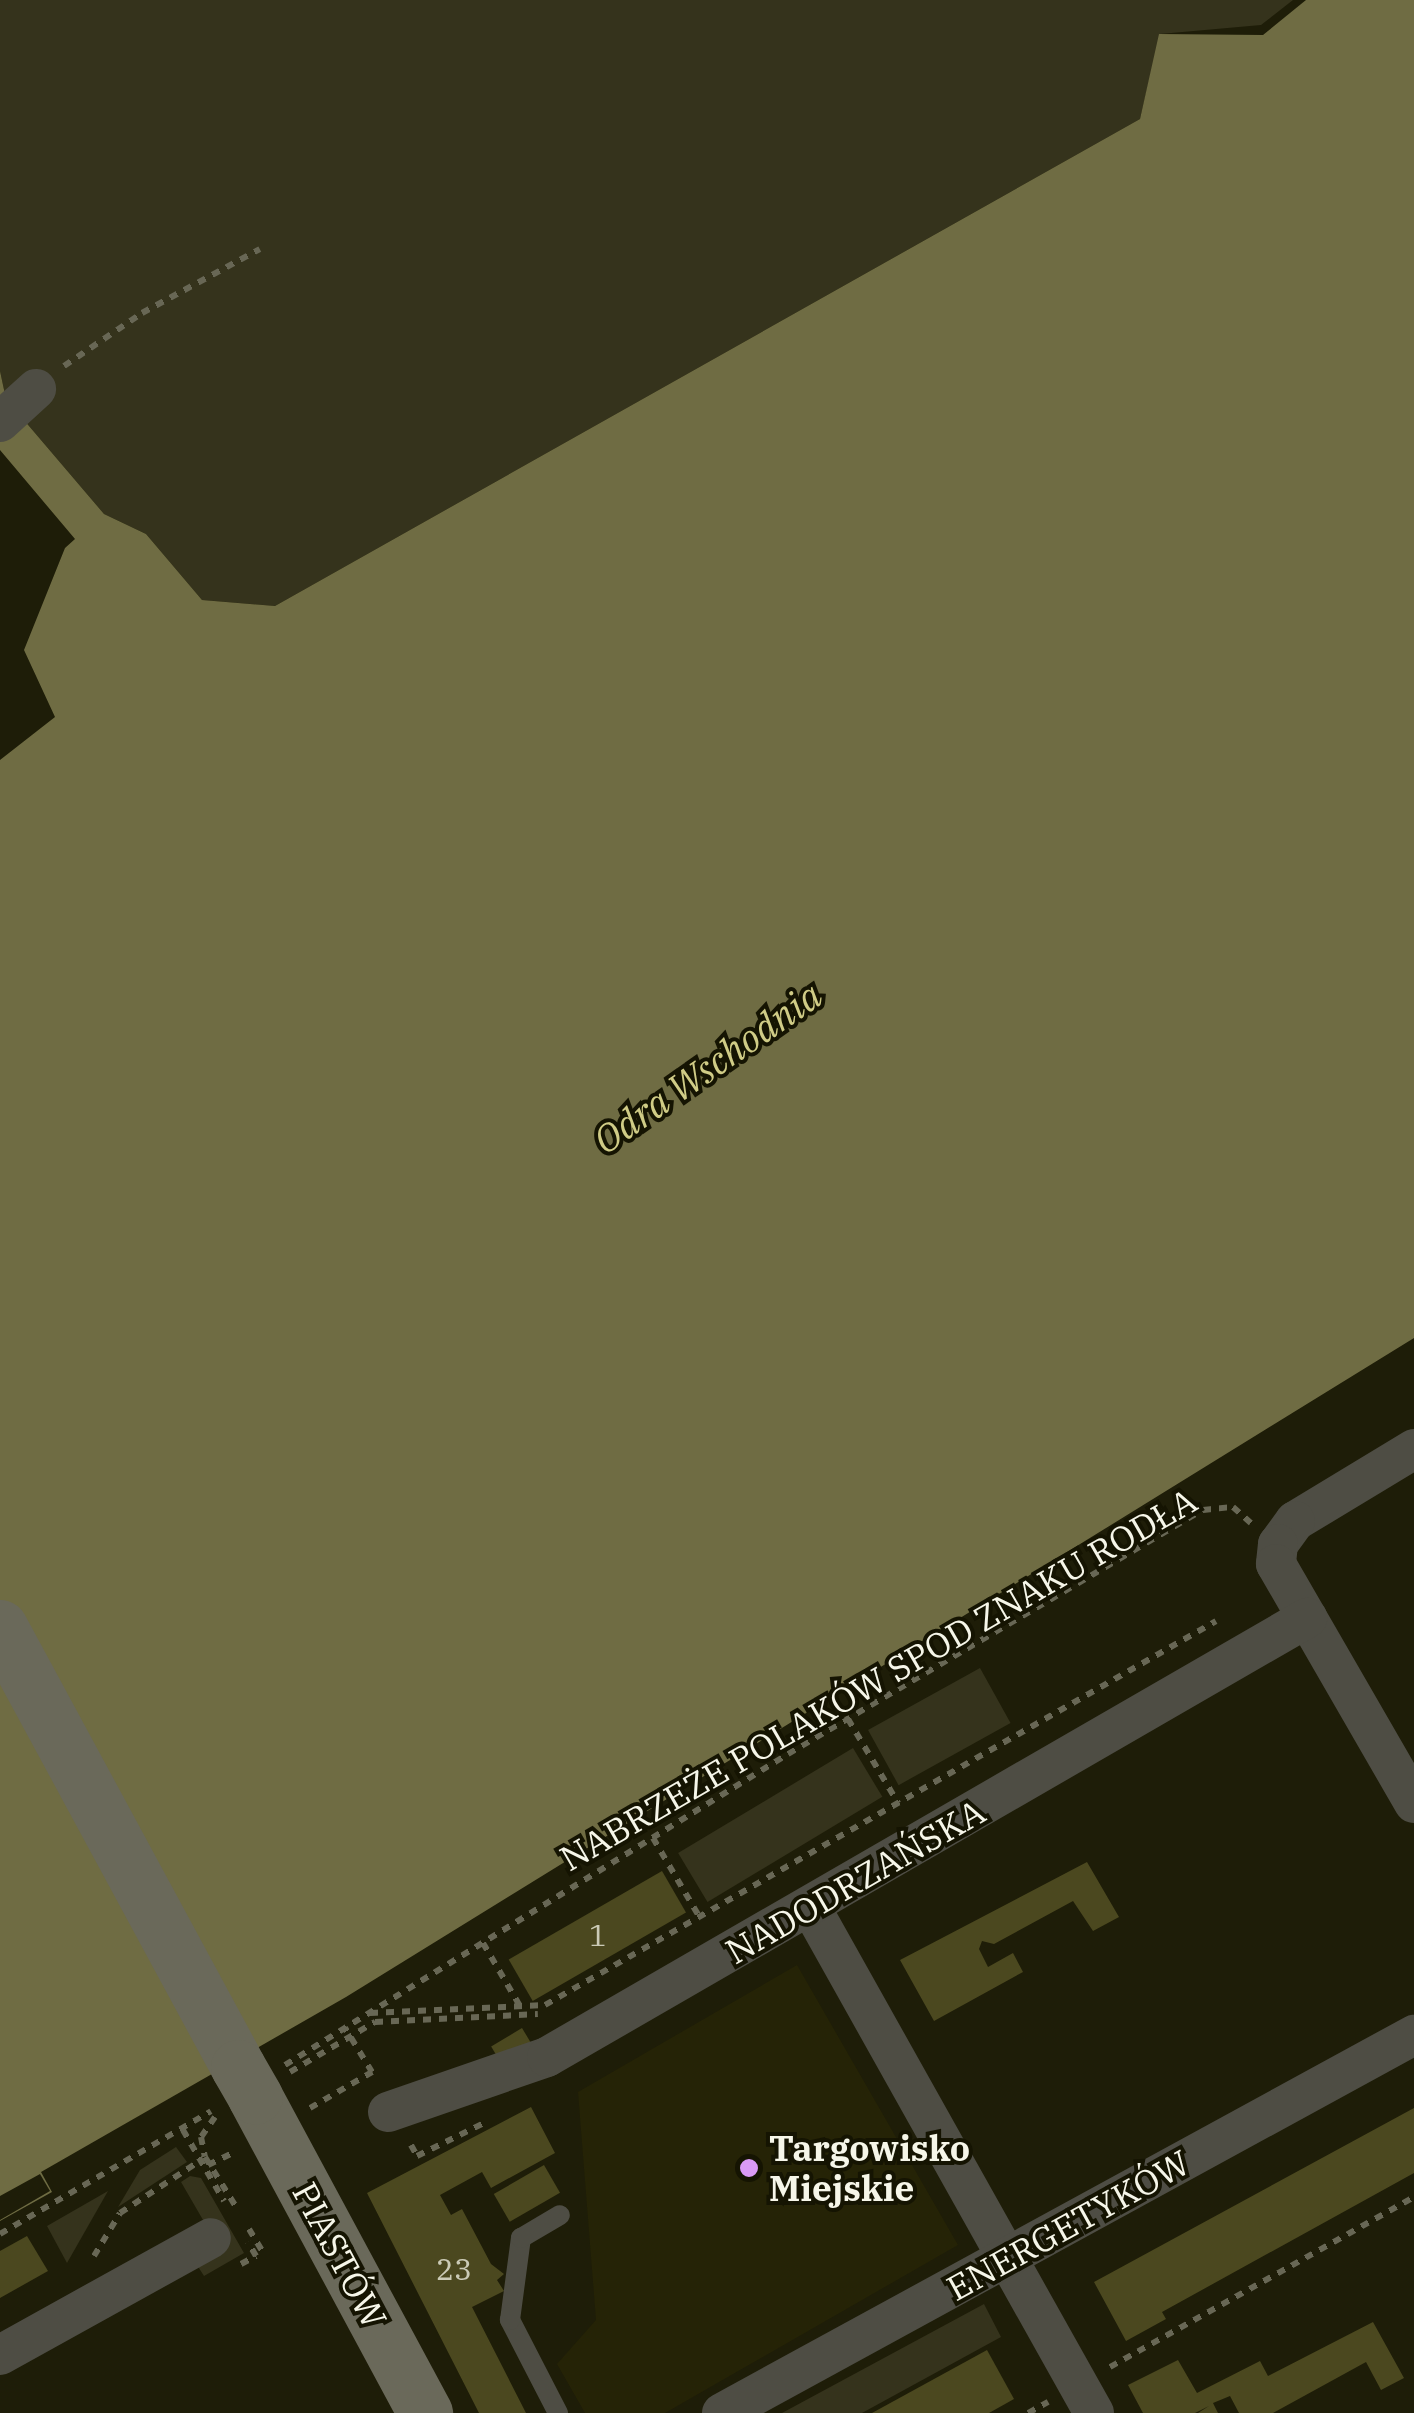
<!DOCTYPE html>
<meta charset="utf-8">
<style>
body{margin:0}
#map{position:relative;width:1414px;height:2413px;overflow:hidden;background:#1e1d08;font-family:"IBM Plex Serif",serif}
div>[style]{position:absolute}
.built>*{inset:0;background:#252306}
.green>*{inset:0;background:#35331c;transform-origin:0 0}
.water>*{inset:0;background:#6f6c43}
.pier>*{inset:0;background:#1e1d08}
.building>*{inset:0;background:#4b481f;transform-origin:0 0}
.path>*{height:6px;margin-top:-3px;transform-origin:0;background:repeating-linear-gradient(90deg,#686755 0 8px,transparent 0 16px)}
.service>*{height:20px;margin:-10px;padding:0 10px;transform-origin:10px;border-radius:10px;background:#4e4d44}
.minor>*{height:40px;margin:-20px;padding:0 20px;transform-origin:20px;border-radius:20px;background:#4e4d44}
.secondary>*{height:55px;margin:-27.5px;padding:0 27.5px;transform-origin:27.5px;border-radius:27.5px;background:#6a695a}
.secondary-bridge>*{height:55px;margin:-27.5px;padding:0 27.5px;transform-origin:27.5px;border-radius:27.5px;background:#6a695a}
.dots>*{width:28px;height:28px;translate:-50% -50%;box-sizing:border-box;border:5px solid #151402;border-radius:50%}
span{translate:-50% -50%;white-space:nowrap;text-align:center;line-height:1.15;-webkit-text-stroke:8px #151402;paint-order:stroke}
.number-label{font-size:30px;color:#cbcab6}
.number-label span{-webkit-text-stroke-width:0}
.street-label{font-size:35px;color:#f6f6e9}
.poi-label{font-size:35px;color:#f6f6e9;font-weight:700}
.left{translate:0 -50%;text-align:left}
.water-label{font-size:38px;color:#d0cc86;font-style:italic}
</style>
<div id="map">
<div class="built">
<div style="clip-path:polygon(797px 1965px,958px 2245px,665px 2413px,585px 2413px,557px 2364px,596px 2320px,578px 2092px)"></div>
</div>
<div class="green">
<div style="clip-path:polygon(0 0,1293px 0,1261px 25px,1160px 34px,1140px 119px,275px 606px,202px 600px,146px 534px,104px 514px,6px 399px,0 371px)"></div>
<div style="left:980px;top:1668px;width:63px;height:128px;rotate:61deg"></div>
<div style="left:853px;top:1748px;width:57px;height:204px;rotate:59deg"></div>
<div style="clip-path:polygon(176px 2147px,187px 2162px,118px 2207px,140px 2170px)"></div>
<div style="clip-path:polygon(190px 2176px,201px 2178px,244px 2253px,204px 2276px,197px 2265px,221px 2251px,181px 2182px)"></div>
<div style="clip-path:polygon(108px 2191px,67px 2263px,47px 2226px)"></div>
<div style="clip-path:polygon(984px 2304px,1001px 2337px,862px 2413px,782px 2413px)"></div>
</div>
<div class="water">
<div style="clip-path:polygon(1306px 0,1414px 0,1414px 1338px,346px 1997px,41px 2172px,52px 2192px,0 2221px,0 760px,55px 717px,24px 650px,65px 548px,75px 539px,0 450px,0 371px,6px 399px,104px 514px,146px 534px,202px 600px,275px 606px,1140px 119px,1159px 34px,1263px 35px)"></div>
</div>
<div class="pier">
<div style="clip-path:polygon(40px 2174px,50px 2191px,0 2220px,0 2196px)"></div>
</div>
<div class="building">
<div style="clip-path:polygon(1087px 1862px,1119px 1917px,1093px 1931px,1073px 1901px,994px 1944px,982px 1941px,979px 1949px,988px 1967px,1013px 1953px,1023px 1972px,934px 2021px,900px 1960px)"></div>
<div style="left:662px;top:1871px;width:48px;height:177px;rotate:60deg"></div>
<div style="left:522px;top:2028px;width:21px;height:36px;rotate:59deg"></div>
<div style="clip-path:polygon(531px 2107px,555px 2153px,491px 2188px,482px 2172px,440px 2195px,451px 2215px,462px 2209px,491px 2264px,504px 2274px,497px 2280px,504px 2291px,472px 2307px,526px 2413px,479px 2413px,367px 2193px)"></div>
<div style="clip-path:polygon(1414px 2108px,1414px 2173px,1162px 2312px,1166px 2319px,1126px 2341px,1094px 2282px)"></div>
<div style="left:544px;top:2165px;width:32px;height:58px;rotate:60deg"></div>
<div style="clip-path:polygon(27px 2236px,48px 2271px,0 2298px,0 2251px)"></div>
<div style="clip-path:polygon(1373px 2322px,1404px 2378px,1381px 2390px,1366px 2362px,1273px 2413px,1239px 2413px,1230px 2396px,1213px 2403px,1218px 2413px,1198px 2413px,1209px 2406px,1195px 2413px,1143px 2413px,1128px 2385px,1178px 2360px,1197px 2393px,1260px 2361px,1268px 2376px)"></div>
<div style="clip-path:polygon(987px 2350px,1014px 2399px,989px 2413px,872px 2413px)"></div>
</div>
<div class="path">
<div style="left:64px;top:366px;width:94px;rotate:-34.2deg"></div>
<div style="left:142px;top:313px;width:134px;rotate:-28.5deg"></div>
<div style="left:848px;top:1719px;width:98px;rotate:59.2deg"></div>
<div style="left:653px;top:1838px;width:91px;rotate:59.5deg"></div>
<div style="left:483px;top:1943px;width:73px;rotate:59.6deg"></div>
<div style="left:370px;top:2013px;width:175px;rotate:-2.6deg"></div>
<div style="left:545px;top:2005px;width:773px;rotate:-29.78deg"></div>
<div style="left:285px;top:2065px;width:591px;rotate:-31.73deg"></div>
<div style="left:788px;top:1754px;width:481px;rotate:-30.5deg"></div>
<div style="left:1203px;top:1510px;width:30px;rotate:-6deg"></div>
<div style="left:1233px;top:1507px;width:24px;rotate:42deg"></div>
<div style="left:290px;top:2072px;width:99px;rotate:-30.5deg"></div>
<div style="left:375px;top:2022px;width:163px;rotate:-2.8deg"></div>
<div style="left:310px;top:2108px;width:72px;rotate:-30.1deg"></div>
<div style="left:372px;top:2072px;width:52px;rotate:-121.5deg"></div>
<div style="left:215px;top:2117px;width:24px;rotate:125deg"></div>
<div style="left:201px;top:2137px;width:20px;rotate:79deg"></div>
<div style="left:205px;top:2157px;width:62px;rotate:58.1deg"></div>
<div style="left:183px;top:2130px;width:82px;rotate:60deg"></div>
<div style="left:411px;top:2145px;width:13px;rotate:61deg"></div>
<div style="left:417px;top:2156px;width:75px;rotate:-26.2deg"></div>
<div style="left:208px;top:2165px;width:28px;rotate:-26deg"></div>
<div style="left:249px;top:2229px;width:27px;rotate:59deg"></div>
<div style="left:0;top:2234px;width:244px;rotate:-30.2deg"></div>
<div style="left:94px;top:2256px;width:50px;rotate:-58.8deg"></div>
<div style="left:120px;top:2213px;width:97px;rotate:-33.2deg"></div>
<div style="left:241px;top:2264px;width:17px;rotate:-28deg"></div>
<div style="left:256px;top:2256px;width:16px;rotate:-120deg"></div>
<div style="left:1110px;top:2367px;width:348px;rotate:-29.2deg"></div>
<div style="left:1028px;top:2413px;width:23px;rotate:-29deg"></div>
</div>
<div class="service">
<div style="left:558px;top:2413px;width:105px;rotate:-117.3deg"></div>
<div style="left:510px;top:2320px;width:83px;rotate:-82.4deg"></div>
<div style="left:521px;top:2238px;width:45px;rotate:-30.5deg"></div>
</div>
<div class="minor">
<div style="left:0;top:422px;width:49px;rotate:-42.5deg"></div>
<div style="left:1414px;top:1449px;width:139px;rotate:148.8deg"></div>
<div style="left:1295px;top:1521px;width:29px;rotate:126deg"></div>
<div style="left:1278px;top:1544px;width:20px;rotate:96deg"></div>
<div style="left:1276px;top:1564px;width:276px;rotate:60deg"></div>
<div style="left:810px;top:1906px;width:581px;rotate:60.74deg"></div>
<div style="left:388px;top:2112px;width:168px;rotate:-19.1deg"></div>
<div style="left:547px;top:2057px;width:878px;rotate:-30.01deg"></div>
<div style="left:0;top:2355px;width:241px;rotate:-29deg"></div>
<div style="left:722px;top:2413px;width:789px;rotate:-28.65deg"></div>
</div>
<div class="secondary">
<div style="left:0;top:1627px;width:500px;rotate:61.59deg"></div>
<div style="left:255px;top:2097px;width:359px;rotate:61.7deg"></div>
</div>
<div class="secondary-bridge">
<div style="left:238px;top:2067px;width:34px;rotate:60deg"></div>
</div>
<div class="dots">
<div style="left:749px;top:2168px;background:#da9af6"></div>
</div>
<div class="number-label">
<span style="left:598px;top:1935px">1</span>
<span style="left:454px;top:2269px">23</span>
</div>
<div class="street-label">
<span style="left:878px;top:1679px;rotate:-30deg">NABRZEŻE POLAKÓW SPOD ZNAKU RODŁA</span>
<span style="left:855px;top:1881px;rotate:-30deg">NADODRZAŃSKA</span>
<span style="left:1068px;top:2225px;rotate:-29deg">ENERGETYKÓW</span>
<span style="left:340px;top:2255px;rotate:62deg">PIASTÓW</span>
</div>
<div class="poi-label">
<span class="left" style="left:769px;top:2168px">Targowisko<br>Miejskie</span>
</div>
<div class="water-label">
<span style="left:707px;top:1067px;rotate:-35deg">Odra Wschodnia</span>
</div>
</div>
